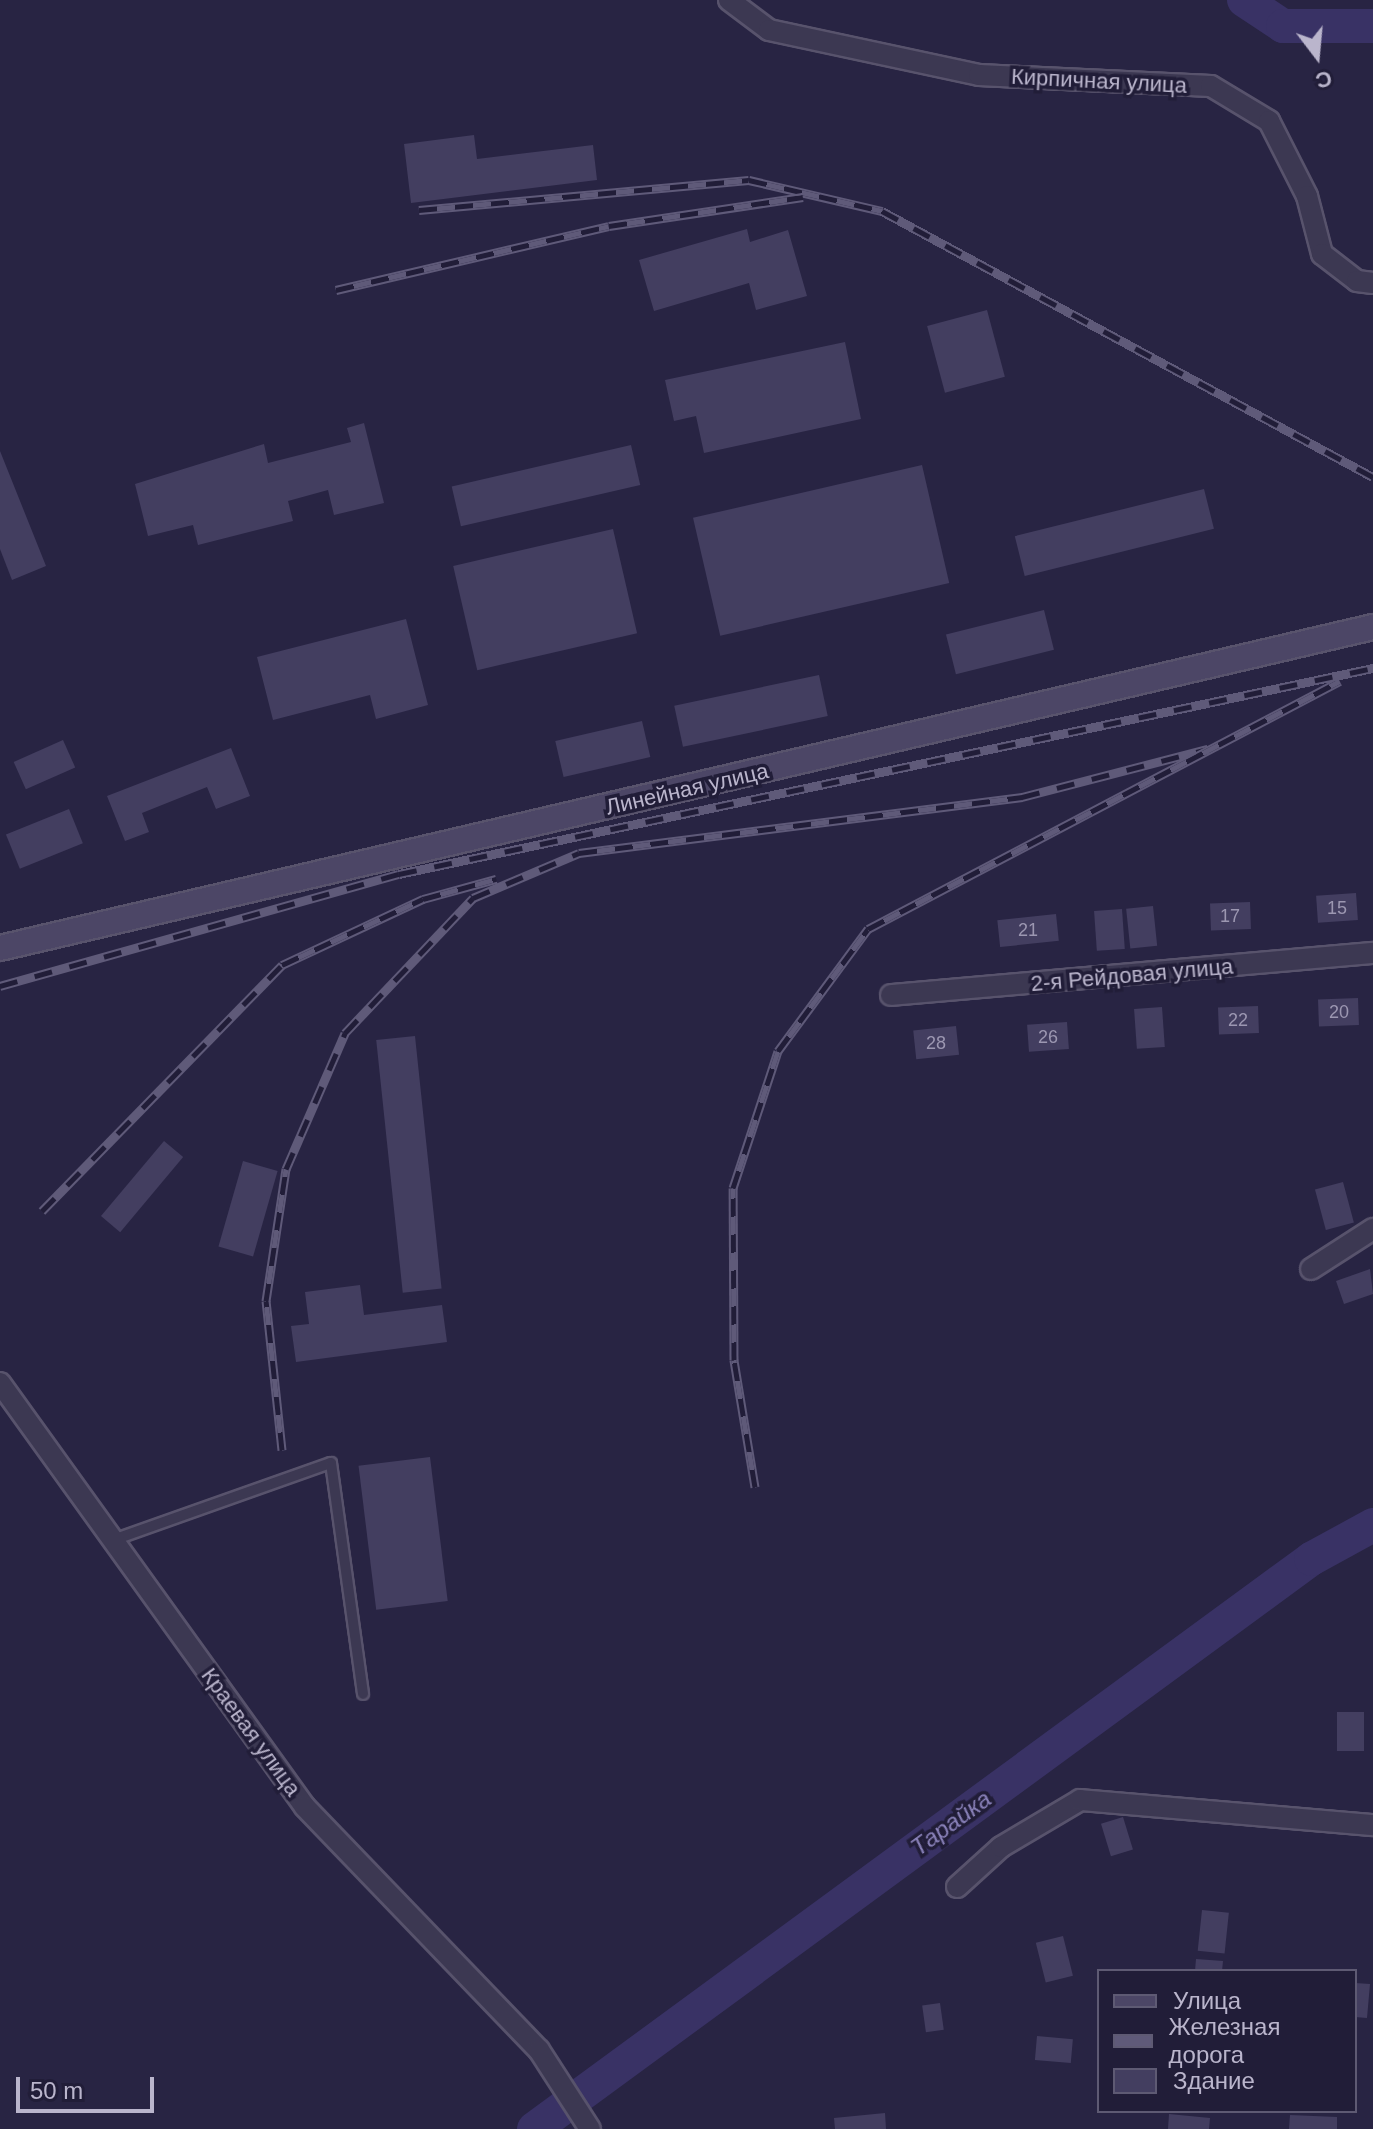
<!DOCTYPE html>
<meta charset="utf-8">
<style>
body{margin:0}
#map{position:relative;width:1373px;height:2129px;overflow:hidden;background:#282443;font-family:Helvetica,sans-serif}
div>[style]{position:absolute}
.river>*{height:34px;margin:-17px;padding:0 17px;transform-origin:17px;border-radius:17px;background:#393265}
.building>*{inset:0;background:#433e60;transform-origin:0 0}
.roads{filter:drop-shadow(2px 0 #58536c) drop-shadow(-2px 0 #58536c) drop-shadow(0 2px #58536c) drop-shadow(0 -2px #58536c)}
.lane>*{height:10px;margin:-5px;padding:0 5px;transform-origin:5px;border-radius:5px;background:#3c3852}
.street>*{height:20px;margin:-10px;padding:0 10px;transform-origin:10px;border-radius:10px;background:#3c3852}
.secondary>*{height:24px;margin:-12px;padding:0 12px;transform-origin:12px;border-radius:12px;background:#4c4666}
.rail>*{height:9px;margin-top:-4.5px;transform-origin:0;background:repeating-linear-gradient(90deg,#211d38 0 18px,#5f5a79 0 36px);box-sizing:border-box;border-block:2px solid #5f5a79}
span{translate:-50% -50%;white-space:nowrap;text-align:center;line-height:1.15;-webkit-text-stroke:7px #211d38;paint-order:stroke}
.number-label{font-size:18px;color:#9c97b1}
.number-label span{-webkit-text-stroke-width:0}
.street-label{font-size:22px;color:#bab5cc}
.water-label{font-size:24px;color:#8a82ba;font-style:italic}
.legend{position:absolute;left:1097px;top:1969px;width:260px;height:144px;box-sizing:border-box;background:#211d38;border:2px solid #5e5a73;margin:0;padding:10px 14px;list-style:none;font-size:24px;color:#bab5cc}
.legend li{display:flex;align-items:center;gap:16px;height:40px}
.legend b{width:40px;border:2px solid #5e5a73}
.north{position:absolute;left:1277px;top:16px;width:80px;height:80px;-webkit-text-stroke:6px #211d38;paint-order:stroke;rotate:164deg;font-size:22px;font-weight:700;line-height:32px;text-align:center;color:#bab5cc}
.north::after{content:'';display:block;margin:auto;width:28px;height:36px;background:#bab5cc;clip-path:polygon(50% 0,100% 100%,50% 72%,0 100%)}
.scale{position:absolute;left:16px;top:2077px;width:138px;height:36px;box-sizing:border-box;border:4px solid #bab5cc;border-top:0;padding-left:10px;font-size:24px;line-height:28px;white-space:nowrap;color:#bab5cc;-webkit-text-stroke:6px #211d38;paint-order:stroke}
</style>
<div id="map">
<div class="river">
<div style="left:1244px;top:0;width:47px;rotate:33.7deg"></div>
<div style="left:1283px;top:26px;width:90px"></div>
<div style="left:534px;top:2129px;width:964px;rotate:-36.26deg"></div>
<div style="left:1311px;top:1559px;width:71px;rotate:-28.7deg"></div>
</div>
<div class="building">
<div style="clip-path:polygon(474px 135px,477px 159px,593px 145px,597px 180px,411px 203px,404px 144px)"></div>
<div style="clip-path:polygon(747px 229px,750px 242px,788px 230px,807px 296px,756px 310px,749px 283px,654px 311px,639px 260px)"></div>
<div style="left:987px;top:310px;width:69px;height:62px;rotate:75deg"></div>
<div style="clip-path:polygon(845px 342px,861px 419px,704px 453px,696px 416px,674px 421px,665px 380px)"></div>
<div style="clip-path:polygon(364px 423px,384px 503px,334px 515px,328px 490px,288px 501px,293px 521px,198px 545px,193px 525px,148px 536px,135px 484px,264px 444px,268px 463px,351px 442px,347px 428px)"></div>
<div style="left:631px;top:445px;width:41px;height:184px;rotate:77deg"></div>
<div style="clip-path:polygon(0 451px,46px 566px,12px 580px,0 549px)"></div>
<div style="left:922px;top:465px;width:121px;height:235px;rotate:77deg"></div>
<div style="left:1204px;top:489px;width:41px;height:195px;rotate:76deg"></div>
<div style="left:613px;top:529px;width:107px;height:164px;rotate:77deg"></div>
<div style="left:1044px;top:610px;width:41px;height:101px;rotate:76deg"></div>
<div style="clip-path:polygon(406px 619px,428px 705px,376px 719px,370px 695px,273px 720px,257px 657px)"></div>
<div style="left:819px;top:675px;width:42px;height:148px;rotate:78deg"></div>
<div style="left:642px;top:721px;width:37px;height:89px;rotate:77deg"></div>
<div style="left:63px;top:740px;width:30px;height:54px;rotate:66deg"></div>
<div style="clip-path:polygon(231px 748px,250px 796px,216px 809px,207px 787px,142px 813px,149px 832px,125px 841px,107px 796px)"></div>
<div style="left:69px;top:809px;width:37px;height:68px;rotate:68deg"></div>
<div style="left:1356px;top:893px;width:27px;height:40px;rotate:86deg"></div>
<div style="left:1250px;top:902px;width:27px;height:40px;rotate:88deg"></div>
<div style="left:1153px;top:906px;width:40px;height:27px;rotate:84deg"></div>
<div style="left:1122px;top:909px;width:40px;height:28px;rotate:86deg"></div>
<div style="left:1056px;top:914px;width:27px;height:59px;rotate:84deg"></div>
<div style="left:1358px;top:998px;width:27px;height:40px;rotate:88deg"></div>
<div style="left:1258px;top:1006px;width:27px;height:40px;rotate:88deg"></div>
<div style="left:1162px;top:1007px;width:40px;height:28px;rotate:86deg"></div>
<div style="left:1067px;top:1022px;width:27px;height:40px;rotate:86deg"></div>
<div style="left:956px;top:1026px;width:29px;height:43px;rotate:84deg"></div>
<div style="left:415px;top:1036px;width:254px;height:39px;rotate:84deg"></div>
<div style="left:164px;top:1141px;width:25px;height:98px;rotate:40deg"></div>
<div style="left:243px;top:1161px;width:36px;height:89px;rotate:16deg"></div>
<div style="left:1343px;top:1182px;width:42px;height:29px;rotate:75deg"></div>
<div style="clip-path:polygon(1370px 1269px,1373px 1294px,1344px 1304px,1336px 1281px)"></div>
<div style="clip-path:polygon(360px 1285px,364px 1315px,442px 1305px,447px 1342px,296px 1362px,291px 1326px,309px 1324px,305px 1292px)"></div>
<div style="left:430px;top:1457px;width:145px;height:72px;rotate:83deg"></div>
<div style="left:1337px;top:1712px;width:27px;height:39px"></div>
<div style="left:1123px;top:1817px;width:34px;height:23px;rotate:73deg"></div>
<div style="left:1202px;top:1910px;width:27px;height:41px;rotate:6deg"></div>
<div style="left:1063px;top:1936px;width:41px;height:28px;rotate:76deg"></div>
<div style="clip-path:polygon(1196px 1959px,1223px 1961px,1222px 1971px,1195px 1971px)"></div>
<div style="clip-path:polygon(1355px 1983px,1370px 1984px,1367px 2018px,1355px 2017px)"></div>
<div style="left:940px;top:2003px;width:27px;height:18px;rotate:82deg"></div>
<div style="left:1037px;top:2036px;width:36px;height:24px;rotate:5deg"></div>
<div style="clip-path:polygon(885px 2113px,886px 2129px,835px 2129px,834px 2118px)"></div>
<div style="clip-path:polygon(1169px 2114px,1210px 2118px,1209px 2129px,1168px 2129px)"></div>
<div style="clip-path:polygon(1290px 2115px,1337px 2117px,1337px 2129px,1289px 2129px)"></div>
</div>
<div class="roads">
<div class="lane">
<div style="left:113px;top:1540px;width:231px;rotate:-19.5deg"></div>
<div style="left:331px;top:1463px;width:233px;rotate:82.1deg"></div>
</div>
<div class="street">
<div style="left:729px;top:0;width:50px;rotate:36.9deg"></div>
<div style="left:769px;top:30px;width:215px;rotate:12.1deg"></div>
<div style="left:979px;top:75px;width:232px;rotate:2.7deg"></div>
<div style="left:1211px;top:86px;width:68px;rotate:31.1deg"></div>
<div style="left:1269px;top:121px;width:84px;rotate:63.1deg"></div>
<div style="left:1307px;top:196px;width:60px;rotate:75.5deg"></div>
<div style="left:1322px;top:254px;width:44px;rotate:37.6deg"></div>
<div style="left:1357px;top:281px;width:16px;rotate:7deg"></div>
<div style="left:891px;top:995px;width:484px;rotate:-5deg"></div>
<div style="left:1311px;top:1269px;width:74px;rotate:-32.8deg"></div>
<div style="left:0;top:1383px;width:522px;rotate:54.27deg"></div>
<div style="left:305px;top:1807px;width:337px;rotate:46.1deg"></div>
<div style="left:539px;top:2050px;width:94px;rotate:57.2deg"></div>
<div style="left:957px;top:1887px;width:59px;rotate:-42.3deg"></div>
<div style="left:1001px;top:1847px;width:92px;rotate:-30.7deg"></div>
<div style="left:1080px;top:1800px;width:294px;rotate:4.9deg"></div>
</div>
<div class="secondary">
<div style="left:0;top:948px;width:1410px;rotate:-13.16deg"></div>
</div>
</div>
<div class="rail">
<div style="left:419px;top:210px;width:331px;rotate:-5.2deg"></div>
<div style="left:749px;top:180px;width:137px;rotate:13.1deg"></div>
<div style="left:882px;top:211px;width:558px;rotate:28.45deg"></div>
<div style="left:336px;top:290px;width:280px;rotate:-13.2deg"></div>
<div style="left:609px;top:226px;width:196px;rotate:-8.5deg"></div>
<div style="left:0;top:986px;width:414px;rotate:-15.7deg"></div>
<div style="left:399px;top:874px;width:996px;rotate:-11.94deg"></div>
<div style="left:42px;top:1211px;width:344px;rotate:-45.7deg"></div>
<div style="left:282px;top:965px;width:156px;rotate:-25.1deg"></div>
<div style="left:423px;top:899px;width:76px;rotate:-15.3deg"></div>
<div style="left:282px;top:1450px;width:150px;rotate:-96.1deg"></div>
<div style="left:266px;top:1301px;width:134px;rotate:-81.4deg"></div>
<div style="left:286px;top:1169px;width:148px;rotate:-66.5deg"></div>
<div style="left:345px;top:1033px;width:186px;rotate:-46.5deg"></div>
<div style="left:473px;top:898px;width:115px;rotate:-23deg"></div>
<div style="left:579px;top:853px;width:447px;rotate:-7.2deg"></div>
<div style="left:1022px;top:797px;width:192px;rotate:-14.5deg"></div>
<div style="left:755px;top:1487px;width:129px;rotate:-99.4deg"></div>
<div style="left:734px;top:1360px;width:172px;rotate:-90.3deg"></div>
<div style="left:733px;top:1188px;width:144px;rotate:-71.8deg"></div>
<div style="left:778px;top:1051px;width:152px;rotate:-53.6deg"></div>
<div style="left:868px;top:929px;width:533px;rotate:-27.72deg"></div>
</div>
<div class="number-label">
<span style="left:1337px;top:908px">15</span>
<span style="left:1230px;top:916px">17</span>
<span style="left:1028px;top:930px">21</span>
<span style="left:1339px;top:1012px">20</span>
<span style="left:1238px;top:1020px">22</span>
<span style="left:1048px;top:1037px">26</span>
<span style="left:936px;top:1043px">28</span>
</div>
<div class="street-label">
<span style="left:1099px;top:81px;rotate:3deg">Кирпичная улица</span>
<span style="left:687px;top:789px;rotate:-13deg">Линейная улица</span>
<span style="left:1132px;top:975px;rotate:-5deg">2-я Рейдовая улица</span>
<span style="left:251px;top:1732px;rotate:54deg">Краевая улица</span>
</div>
<div class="water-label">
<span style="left:951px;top:1823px;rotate:-36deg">Тарайка</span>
</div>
<ul class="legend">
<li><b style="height:10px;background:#4c4666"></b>Улица</li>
<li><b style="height:10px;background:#5f5a79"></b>Железная дорога</li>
<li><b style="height:22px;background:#433e60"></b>Здание</li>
</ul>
<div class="north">С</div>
<div class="scale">50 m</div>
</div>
